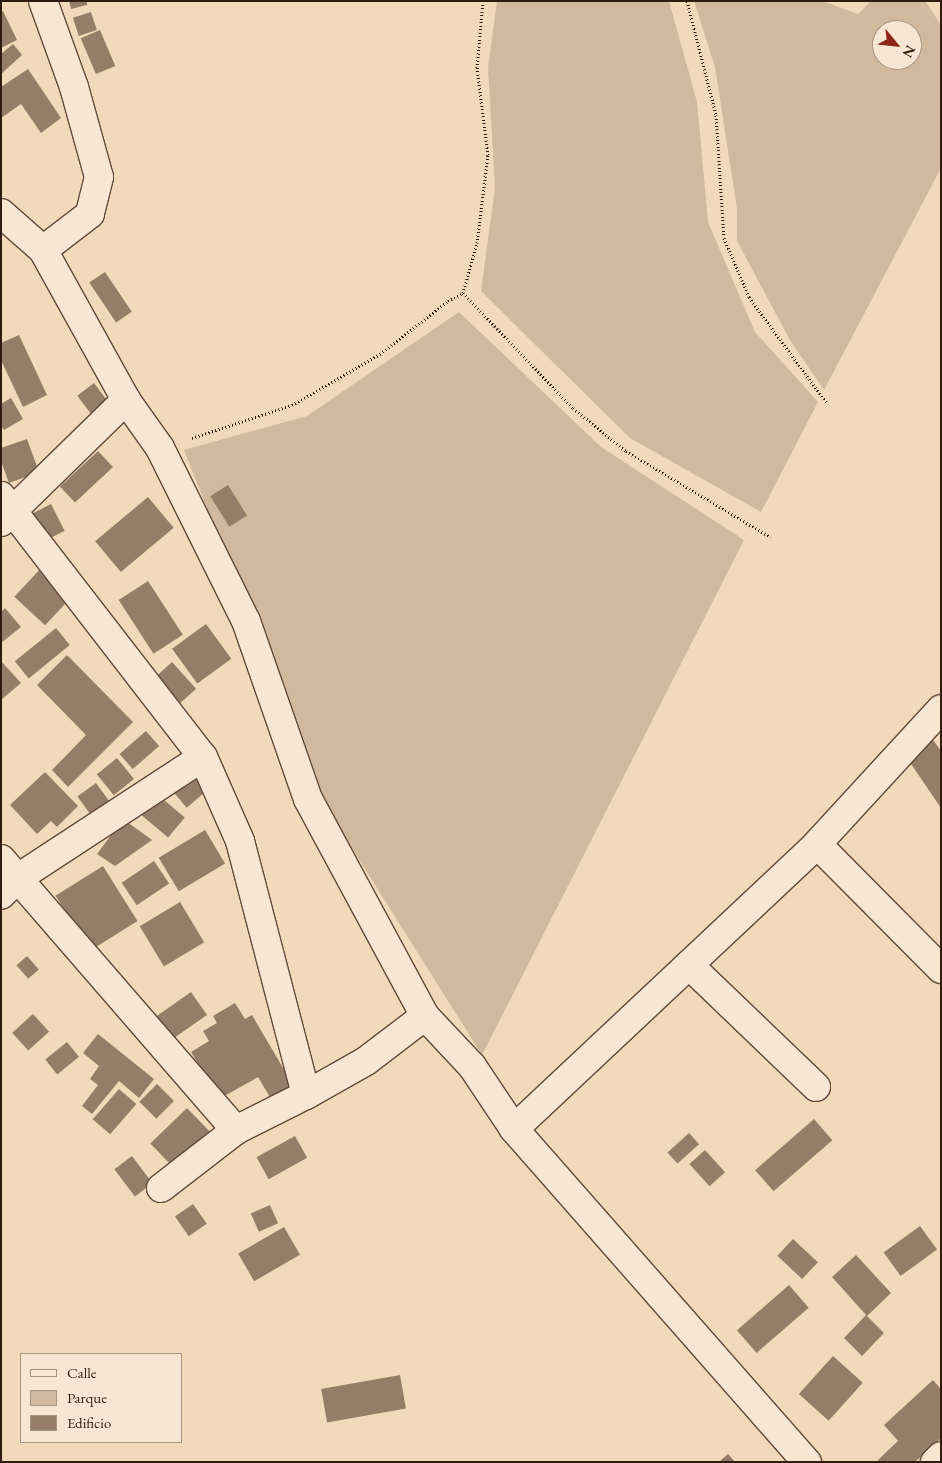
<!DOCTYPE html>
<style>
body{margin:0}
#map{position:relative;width:942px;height:1463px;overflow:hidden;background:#f1d9b9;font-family:"EB Garamond",serif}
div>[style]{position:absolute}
.green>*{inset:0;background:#d0b99c}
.building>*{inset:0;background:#947e67;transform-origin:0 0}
.path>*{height:3px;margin-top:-1.5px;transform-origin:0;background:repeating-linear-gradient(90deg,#301c0f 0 1px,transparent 0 3.5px)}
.roads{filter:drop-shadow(1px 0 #604b3a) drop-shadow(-1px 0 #604b3a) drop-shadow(0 1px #604b3a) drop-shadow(0 -1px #604b3a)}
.minor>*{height:28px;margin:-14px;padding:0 14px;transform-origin:14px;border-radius:14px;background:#f6e6d2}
span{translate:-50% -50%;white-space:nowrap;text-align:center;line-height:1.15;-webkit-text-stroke:5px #f6e6d2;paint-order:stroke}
.frame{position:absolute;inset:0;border:2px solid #301c0f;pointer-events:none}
.legend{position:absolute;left:20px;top:1353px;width:162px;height:90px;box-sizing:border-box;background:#f6e6d2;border:1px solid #a79584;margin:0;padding:6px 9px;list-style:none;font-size:15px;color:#301c0f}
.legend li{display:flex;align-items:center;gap:10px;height:25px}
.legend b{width:25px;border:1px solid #a79584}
.north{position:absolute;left:872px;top:20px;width:50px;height:50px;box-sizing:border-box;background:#f6e6d2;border:1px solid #a79584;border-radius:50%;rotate:118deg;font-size:14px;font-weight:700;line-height:20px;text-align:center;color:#301c0f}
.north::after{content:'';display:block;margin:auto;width:18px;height:22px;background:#8f2418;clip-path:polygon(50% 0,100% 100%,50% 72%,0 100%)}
</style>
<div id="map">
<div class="green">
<div style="clip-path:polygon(497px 1px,669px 1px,697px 102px,708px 222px,755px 332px,818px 402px,761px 512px,630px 438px,481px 291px,495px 188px,488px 68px)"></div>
<div style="clip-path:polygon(evenodd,694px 1px,822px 1px,858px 14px,871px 1px,925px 1px,941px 25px,941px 168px,824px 390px,790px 340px,737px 241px,737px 209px,715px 67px,694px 1px,882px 30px,912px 30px,912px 60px,882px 60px,882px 30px)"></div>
<div style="clip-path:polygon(459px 312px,601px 447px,744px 540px,482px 1055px,321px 799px,184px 450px,307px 416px)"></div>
</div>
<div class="building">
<div style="clip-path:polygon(69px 1px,87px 1px,87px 5px,71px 9px)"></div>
<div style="clip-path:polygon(3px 11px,17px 40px,1px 48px,1px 12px)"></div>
<div style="left:91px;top:12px;width:19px;height:19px;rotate:72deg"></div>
<div style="left:100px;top:30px;width:39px;height:21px;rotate:67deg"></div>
<div style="clip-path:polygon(13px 44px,22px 55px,1px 74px,1px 54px)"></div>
<div style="clip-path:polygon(28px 69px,61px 118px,41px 133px,21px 104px,1px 118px,1px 87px)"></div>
<div style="left:105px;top:272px;width:48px;height:19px;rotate:56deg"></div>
<div style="clip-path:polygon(19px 335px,47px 395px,23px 407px,1px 360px,1px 343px)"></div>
<div style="left:94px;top:383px;width:25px;height:21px;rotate:53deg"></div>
<div style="clip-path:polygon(11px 398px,23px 419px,4px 430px,1px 426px,1px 404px)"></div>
<div style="clip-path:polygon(27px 439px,39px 472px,9px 483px,1px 461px,1px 448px)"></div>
<div style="left:98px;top:451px;width:22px;height:52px;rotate:47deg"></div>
<div style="left:228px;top:485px;width:36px;height:21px;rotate:58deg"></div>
<div style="left:148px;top:497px;width:40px;height:69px;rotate:50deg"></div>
<div style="left:51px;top:504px;width:30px;height:24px;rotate:63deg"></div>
<div style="left:43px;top:566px;width:42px;height:42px;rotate:43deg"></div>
<div style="left:148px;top:581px;width:64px;height:35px;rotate:57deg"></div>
<div style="clip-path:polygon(5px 608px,21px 627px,1px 643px,1px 612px)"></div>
<div style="left:206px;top:624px;width:43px;height:42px;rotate:54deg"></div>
<div style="left:56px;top:628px;width:22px;height:53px;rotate:51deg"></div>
<div style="clip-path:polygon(67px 655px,133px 722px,68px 787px,52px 770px,86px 735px,37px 685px)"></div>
<div style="clip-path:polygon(1px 661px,21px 683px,1px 700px)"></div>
<div style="left:172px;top:662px;width:36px;height:26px;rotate:48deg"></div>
<div style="left:146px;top:731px;width:20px;height:35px;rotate:49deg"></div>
<div style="clip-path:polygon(933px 740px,941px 751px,941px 808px,907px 758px)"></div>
<div style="left:117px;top:758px;width:27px;height:26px;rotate:51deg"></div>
<div style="clip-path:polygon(45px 772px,78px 806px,57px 827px,51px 821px,37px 834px,10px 805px)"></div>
<div style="left:191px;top:774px;width:23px;height:25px;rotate:50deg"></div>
<div style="left:96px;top:783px;width:27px;height:23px;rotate:54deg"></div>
<div style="left:158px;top:795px;width:35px;height:26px;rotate:40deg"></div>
<div style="clip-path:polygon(123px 819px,152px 840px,115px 866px,97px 854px)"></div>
<div style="left:205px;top:830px;width:39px;height:54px;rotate:59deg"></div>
<div style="left:154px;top:861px;width:27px;height:39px;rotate:56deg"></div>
<div style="left:103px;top:866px;width:65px;height:56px;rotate:58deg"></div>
<div style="left:180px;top:902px;width:47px;height:47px;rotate:59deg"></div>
<div style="left:27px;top:956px;width:18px;height:14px;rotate:49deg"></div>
<div style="left:191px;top:992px;width:28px;height:43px;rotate:55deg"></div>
<div style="clip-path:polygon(235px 1003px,245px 1019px,252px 1015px,296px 1090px,274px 1104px,258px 1077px,219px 1099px,191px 1052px,209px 1041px,203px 1031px,217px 1023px,213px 1016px)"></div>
<div style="left:33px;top:1014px;width:24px;height:28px;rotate:48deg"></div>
<div style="clip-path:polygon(98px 1034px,154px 1079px,139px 1098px,119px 1081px,92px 1114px,82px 1106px,98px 1085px,90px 1079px,99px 1066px,83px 1053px)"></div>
<div style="left:67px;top:1042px;width:19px;height:28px;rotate:51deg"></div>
<div style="left:157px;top:1084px;width:24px;height:25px;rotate:45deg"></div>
<div style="left:119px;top:1089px;width:23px;height:40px;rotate:41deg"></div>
<div style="left:187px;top:1108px;width:42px;height:51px;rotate:46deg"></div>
<div style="left:814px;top:1119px;width:28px;height:78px;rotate:49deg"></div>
<div style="left:689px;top:1133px;width:15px;height:29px;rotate:48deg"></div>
<div style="left:295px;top:1136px;width:25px;height:44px;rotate:61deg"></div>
<div style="left:705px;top:1150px;width:30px;height:21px;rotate:48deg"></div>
<div style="left:132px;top:1156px;width:34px;height:22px;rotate:53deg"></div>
<div style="left:193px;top:1204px;width:24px;height:22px;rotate:55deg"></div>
<div style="left:270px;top:1205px;width:20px;height:21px;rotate:66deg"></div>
<div style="left:920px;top:1226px;width:29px;height:45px;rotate:54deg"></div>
<div style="left:284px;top:1227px;width:32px;height:53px;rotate:60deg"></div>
<div style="left:793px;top:1239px;width:34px;height:23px;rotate:43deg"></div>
<div style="clip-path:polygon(856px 1255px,891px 1293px,867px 1316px,884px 1333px,862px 1356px,844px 1338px,866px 1315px,832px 1277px)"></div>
<div style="left:789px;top:1285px;width:30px;height:69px;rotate:49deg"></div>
<div style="left:833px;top:1356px;width:40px;height:51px;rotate:42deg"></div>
<div style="left:400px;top:1375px;width:34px;height:80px;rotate:80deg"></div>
<div style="clip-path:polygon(933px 1380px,941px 1389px,941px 1438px,915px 1462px,879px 1462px,878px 1460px,898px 1441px,884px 1425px)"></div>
<div style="clip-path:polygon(728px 1454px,735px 1462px,719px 1462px)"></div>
</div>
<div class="path">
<div style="left:687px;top:1px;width:118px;rotate:75.7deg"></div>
<div style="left:716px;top:115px;width:123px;rotate:86.3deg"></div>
<div style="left:724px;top:238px;width:64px;rotate:67deg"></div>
<div style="left:749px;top:297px;width:132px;rotate:53.7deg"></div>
<div style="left:463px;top:293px;width:52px;rotate:-74.4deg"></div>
<div style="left:477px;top:243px;width:89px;rotate:-82.9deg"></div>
<div style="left:488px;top:155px;width:88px;rotate:-97.2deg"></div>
<div style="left:477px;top:68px;width:67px;rotate:-84.9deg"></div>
<div style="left:192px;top:438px;width:105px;rotate:-18.3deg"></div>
<div style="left:292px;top:405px;width:102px;rotate:-30.1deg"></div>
<div style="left:380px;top:354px;width:86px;rotate:-37.9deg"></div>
<div style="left:448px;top:301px;width:17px;rotate:-28deg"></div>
<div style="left:463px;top:293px;width:159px;rotate:46.3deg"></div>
<div style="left:573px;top:408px;width:68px;rotate:39.1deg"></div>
<div style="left:626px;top:451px;width:168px;rotate:30.8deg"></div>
</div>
<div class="roads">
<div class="minor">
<div style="left:43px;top:1px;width:91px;rotate:70.2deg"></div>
<div style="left:74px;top:87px;width:93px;rotate:74.5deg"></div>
<div style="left:99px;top:177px;width:38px;rotate:104deg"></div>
<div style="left:90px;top:214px;width:59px;rotate:142.5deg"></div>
<div style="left:1px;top:213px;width:56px;rotate:41.4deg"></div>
<div style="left:43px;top:250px;width:171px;rotate:61deg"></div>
<div style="left:126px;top:400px;width:59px;rotate:54.7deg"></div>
<div style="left:160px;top:448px;width:193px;rotate:63.6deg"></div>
<div style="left:246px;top:621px;width:188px;rotate:70.8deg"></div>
<div style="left:308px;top:799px;width:247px;rotate:61.7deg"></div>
<div style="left:425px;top:1016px;width:69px;rotate:46.8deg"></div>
<div style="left:472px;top:1066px;width:76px;rotate:56.3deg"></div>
<div style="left:514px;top:1129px;width:444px;rotate:48.7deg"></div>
<div style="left:1px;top:496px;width:330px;rotate:52.3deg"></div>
<div style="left:203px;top:757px;width:221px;rotate:146.8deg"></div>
<div style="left:18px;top:878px;width:24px;rotate:135deg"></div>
<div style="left:1px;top:522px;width:175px;rotate:-44.3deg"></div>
<div style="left:203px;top:757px;width:92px;rotate:66.2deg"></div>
<div style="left:240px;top:841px;width:262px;rotate:75.4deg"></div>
<div style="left:817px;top:844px;width:176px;rotate:45.2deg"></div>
<div style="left:1px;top:859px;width:359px;rotate:49.1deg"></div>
<div style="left:689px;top:965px;width:176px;rotate:43.8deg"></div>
<div style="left:514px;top:1129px;width:416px;rotate:-43.2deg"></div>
<div style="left:817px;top:844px;width:183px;rotate:-47.4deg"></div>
<div style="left:161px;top:1188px;width:95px;rotate:-37.7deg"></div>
<div style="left:236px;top:1130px;width:78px;rotate:-26.6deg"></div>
<div style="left:306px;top:1095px;width:69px;rotate:-29.5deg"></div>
<div style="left:366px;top:1061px;width:74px;rotate:-37.3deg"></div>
<div style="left:935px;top:1462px;width:8px;rotate:-45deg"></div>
</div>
</div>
<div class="frame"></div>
<ul class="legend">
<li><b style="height:6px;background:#f6e6d2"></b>Calle</li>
<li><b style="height:14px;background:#d0b99c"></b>Parque</li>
<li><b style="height:14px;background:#947e67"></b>Edificio</li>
</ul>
<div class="north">N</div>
</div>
